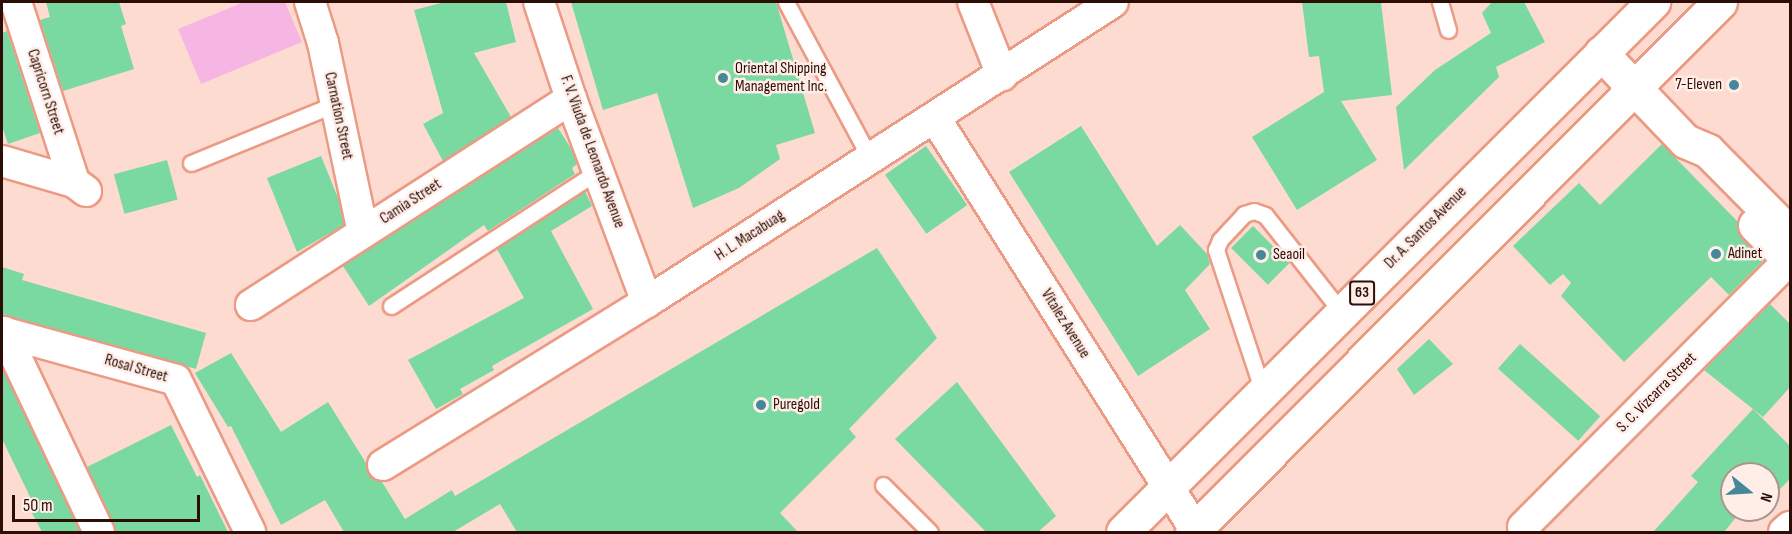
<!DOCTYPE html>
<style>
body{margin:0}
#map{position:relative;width:1792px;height:534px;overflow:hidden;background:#fedbd1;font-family:"Sofia Sans Condensed",sans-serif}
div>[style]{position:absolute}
.green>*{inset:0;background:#f5b6e4}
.building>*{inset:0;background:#7ad8a1;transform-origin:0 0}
.roads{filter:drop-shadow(2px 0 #eb9b84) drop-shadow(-2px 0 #eb9b84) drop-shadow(0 2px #eb9b84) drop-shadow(0 -2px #eb9b84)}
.lane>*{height:15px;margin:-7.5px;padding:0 7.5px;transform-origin:7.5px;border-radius:7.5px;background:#fff}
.street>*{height:30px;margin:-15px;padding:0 15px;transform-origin:15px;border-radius:15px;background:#fff}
.secondary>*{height:33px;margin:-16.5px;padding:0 16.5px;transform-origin:16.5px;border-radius:16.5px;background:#fff}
.primary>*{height:33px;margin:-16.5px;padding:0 16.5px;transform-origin:16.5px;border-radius:16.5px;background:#fff}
.dots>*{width:16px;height:16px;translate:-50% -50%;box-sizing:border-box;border:3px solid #ffede8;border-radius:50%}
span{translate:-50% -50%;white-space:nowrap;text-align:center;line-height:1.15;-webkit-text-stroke:5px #ffede8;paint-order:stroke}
.shield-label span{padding:2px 4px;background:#ffede8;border:2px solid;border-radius:4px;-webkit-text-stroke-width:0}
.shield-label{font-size:15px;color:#2c0e06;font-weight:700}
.poi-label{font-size:16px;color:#2c0e06}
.left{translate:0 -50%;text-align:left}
.right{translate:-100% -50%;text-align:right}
.street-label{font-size:16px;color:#2c0e06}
.frame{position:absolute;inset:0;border:3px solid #2c0e06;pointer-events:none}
.north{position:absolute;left:1720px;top:462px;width:60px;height:60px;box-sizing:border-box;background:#ffede8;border:2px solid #ab948e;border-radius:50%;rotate:108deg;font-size:16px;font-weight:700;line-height:24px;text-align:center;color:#2c0e06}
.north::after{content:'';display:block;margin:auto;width:21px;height:27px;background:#458899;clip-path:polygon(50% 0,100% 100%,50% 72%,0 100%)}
.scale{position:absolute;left:12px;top:495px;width:188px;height:27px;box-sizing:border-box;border:3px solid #2c0e06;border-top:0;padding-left:8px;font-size:18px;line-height:21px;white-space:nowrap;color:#2c0e06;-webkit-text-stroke:4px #ffede8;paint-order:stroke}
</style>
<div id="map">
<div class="green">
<div style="clip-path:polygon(244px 2px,285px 2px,302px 42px,201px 84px,178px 29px)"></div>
</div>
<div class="building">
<div style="clip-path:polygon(46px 2px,119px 2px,126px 24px,121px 26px,134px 69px,63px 91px,40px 20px,50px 17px)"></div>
<div style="clip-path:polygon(445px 2px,506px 2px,516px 42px,474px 53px,511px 117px,443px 161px,423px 124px,443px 113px,414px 10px)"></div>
<div style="clip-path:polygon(571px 2px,776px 2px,815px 133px,776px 145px,780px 159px,739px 188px,693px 208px,657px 93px,603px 110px)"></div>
<div style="clip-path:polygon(1302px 2px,1381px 2px,1392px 95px,1341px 101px,1377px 160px,1297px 210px,1252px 137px,1324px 92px,1319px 56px,1309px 57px)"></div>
<div style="clip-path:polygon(1492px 2px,1524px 2px,1545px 42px,1496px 67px,1499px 77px,1404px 170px,1396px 107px,1435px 70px,1491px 33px,1482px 13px)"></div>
<div style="clip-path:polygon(7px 31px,40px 133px,8px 144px,2px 126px,2px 33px)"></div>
<div style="clip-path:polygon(1081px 126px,1157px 246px,1180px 225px,1207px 254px,1210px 264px,1185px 290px,1210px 329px,1138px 376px,1009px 172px)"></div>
<div style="clip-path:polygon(558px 128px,572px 150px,577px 164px,572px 168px,575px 174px,488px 231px,484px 225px,369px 306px,343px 266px)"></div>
<div style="clip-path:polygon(1662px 144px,1737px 221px,1741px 238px,1764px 260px,1729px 295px,1711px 277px,1624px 362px,1561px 296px,1571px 283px,1563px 274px,1550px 285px,1513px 246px,1579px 183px,1600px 205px)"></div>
<div style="left:926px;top:146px;width:72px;height:50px;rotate:55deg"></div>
<div style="clip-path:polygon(321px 156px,338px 198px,344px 225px,297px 252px,267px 178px)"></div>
<div style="left:167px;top:160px;width:41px;height:55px;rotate:75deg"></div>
<div style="clip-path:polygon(585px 191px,592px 206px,551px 231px,593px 309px,492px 366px,494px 370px,460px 389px,463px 394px,436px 409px,408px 360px,524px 298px,497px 249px)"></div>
<div style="left:1253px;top:226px;width:52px;height:31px;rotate:45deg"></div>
<div style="clip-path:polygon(877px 248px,937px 338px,849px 429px,856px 437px,780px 513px,798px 532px,517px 532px,500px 504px,453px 532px,344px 532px,325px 500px,281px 525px,231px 426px,228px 427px,195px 373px,231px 353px,281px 432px,328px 402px,366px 463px,369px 475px,382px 482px,405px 519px,452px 490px,455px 496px)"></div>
<div style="clip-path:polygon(2px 267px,24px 274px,22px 280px,206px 333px,196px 369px,2px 315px)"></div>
<div style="clip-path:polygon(1770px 304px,1791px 325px,1791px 386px,1763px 417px,1704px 370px)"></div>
<div style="clip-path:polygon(1429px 339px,1453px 364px,1414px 395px,1397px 369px)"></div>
<div style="left:1520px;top:344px;width:108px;height:33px;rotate:42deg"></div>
<div style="clip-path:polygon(2px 367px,80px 532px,42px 532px,31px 511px,36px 509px,2px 439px)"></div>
<div style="clip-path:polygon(957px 382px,1056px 516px,1038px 532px,986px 532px,895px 439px)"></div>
<div style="clip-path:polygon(1753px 409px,1791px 447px,1791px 478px,1771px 498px,1768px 474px,1732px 474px,1732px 510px,1742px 510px,1724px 532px,1653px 532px,1698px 482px,1691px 476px)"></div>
<div style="clip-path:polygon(171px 425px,197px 477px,200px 475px,228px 532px,116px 532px,87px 467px)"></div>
</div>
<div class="roads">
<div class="lane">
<div style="left:786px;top:2px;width:177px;rotate:61.7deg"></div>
<div style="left:1440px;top:2px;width:29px;rotate:74deg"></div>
<div style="left:191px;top:163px;width:156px;rotate:-22.3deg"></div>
<div style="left:391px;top:306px;width:247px;rotate:-33.1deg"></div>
<div style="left:1263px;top:392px;width:150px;rotate:-108.3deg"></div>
<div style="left:1216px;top:250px;width:11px;rotate:-68deg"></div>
<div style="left:1220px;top:240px;width:35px;rotate:-47deg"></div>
<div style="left:1244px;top:214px;width:10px;rotate:-17deg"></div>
<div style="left:1254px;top:211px;width:12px;rotate:20deg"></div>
<div style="left:1265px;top:215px;width:125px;rotate:51.8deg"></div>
<div style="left:883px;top:485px;width:66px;rotate:45deg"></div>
</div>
<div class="street">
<div style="left:16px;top:2px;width:189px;rotate:72.1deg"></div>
<div style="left:310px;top:2px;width:43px;rotate:72.4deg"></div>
<div style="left:323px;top:43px;width:193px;rotate:78.1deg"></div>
<div style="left:539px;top:2px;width:102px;rotate:71.7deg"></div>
<div style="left:571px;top:99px;width:217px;rotate:69.5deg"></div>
<div style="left:973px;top:2px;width:79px;rotate:68.3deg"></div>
<div style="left:935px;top:118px;width:486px;rotate:57.7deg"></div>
<div style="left:2px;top:161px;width:75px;rotate:16.3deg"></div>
<div style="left:74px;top:182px;width:15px;rotate:37deg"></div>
<div style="left:251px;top:305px;width:381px;rotate:-32.8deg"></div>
<div style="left:2px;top:332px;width:180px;rotate:15.4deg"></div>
<div style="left:176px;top:380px;width:169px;rotate:64deg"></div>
<div style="left:4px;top:332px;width:221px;rotate:64.6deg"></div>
<div style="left:383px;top:465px;width:310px;rotate:-31.7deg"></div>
<div style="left:647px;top:302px;width:554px;rotate:-32.77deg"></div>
<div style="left:1523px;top:527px;width:378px;rotate:-45.1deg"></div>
<div style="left:1784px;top:532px;width:8px;rotate:-40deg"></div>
</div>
<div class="secondary">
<div style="left:1601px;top:53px;width:122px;rotate:46.3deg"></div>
<div style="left:1685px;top:141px;width:25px;rotate:23deg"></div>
<div style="left:1708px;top:151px;width:117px;rotate:45.3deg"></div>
<div style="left:1755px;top:225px;width:49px;rotate:45deg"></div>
</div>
<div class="primary">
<div style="left:1123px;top:532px;width:750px;rotate:-45deg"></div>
<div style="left:1192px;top:532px;width:748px;rotate:-45.11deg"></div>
</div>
</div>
<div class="dots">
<div style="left:723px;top:78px;background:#458899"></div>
<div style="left:1734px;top:85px;background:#458899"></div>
<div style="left:1716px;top:254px;background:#458899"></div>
<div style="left:1261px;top:255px;background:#458899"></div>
<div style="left:761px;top:405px;background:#458899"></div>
</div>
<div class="shield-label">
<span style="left:1362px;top:293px">63</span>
</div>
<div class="poi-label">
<span class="left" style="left:735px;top:78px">Oriental Shipping<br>Management Inc.</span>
<span class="right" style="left:1722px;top:85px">7-Eleven</span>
<span class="left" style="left:1728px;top:254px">Adinet</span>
<span class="left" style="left:1273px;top:255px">Seaoil</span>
<span class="left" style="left:773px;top:405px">Puregold</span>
</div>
<div class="street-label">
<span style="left:45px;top:92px;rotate:72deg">Capricorn Street</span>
<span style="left:338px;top:116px;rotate:78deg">Carnation Street</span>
<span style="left:592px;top:152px;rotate:70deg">F. V. Viuda de Leonardo Avenue</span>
<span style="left:411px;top:202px;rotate:-33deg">Camia Street</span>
<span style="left:1426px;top:228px;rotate:-45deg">Dr. A. Santos Avenue</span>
<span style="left:750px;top:236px;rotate:-33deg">H. L. Macabuag</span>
<span style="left:1065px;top:324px;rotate:58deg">Vitalez Avenue</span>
<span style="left:136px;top:369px;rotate:16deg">Rosal Street</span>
<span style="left:1657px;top:393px;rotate:-45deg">S. C. Vizcarra Street</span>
</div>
<div class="frame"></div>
<div class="north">N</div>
<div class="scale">50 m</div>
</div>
